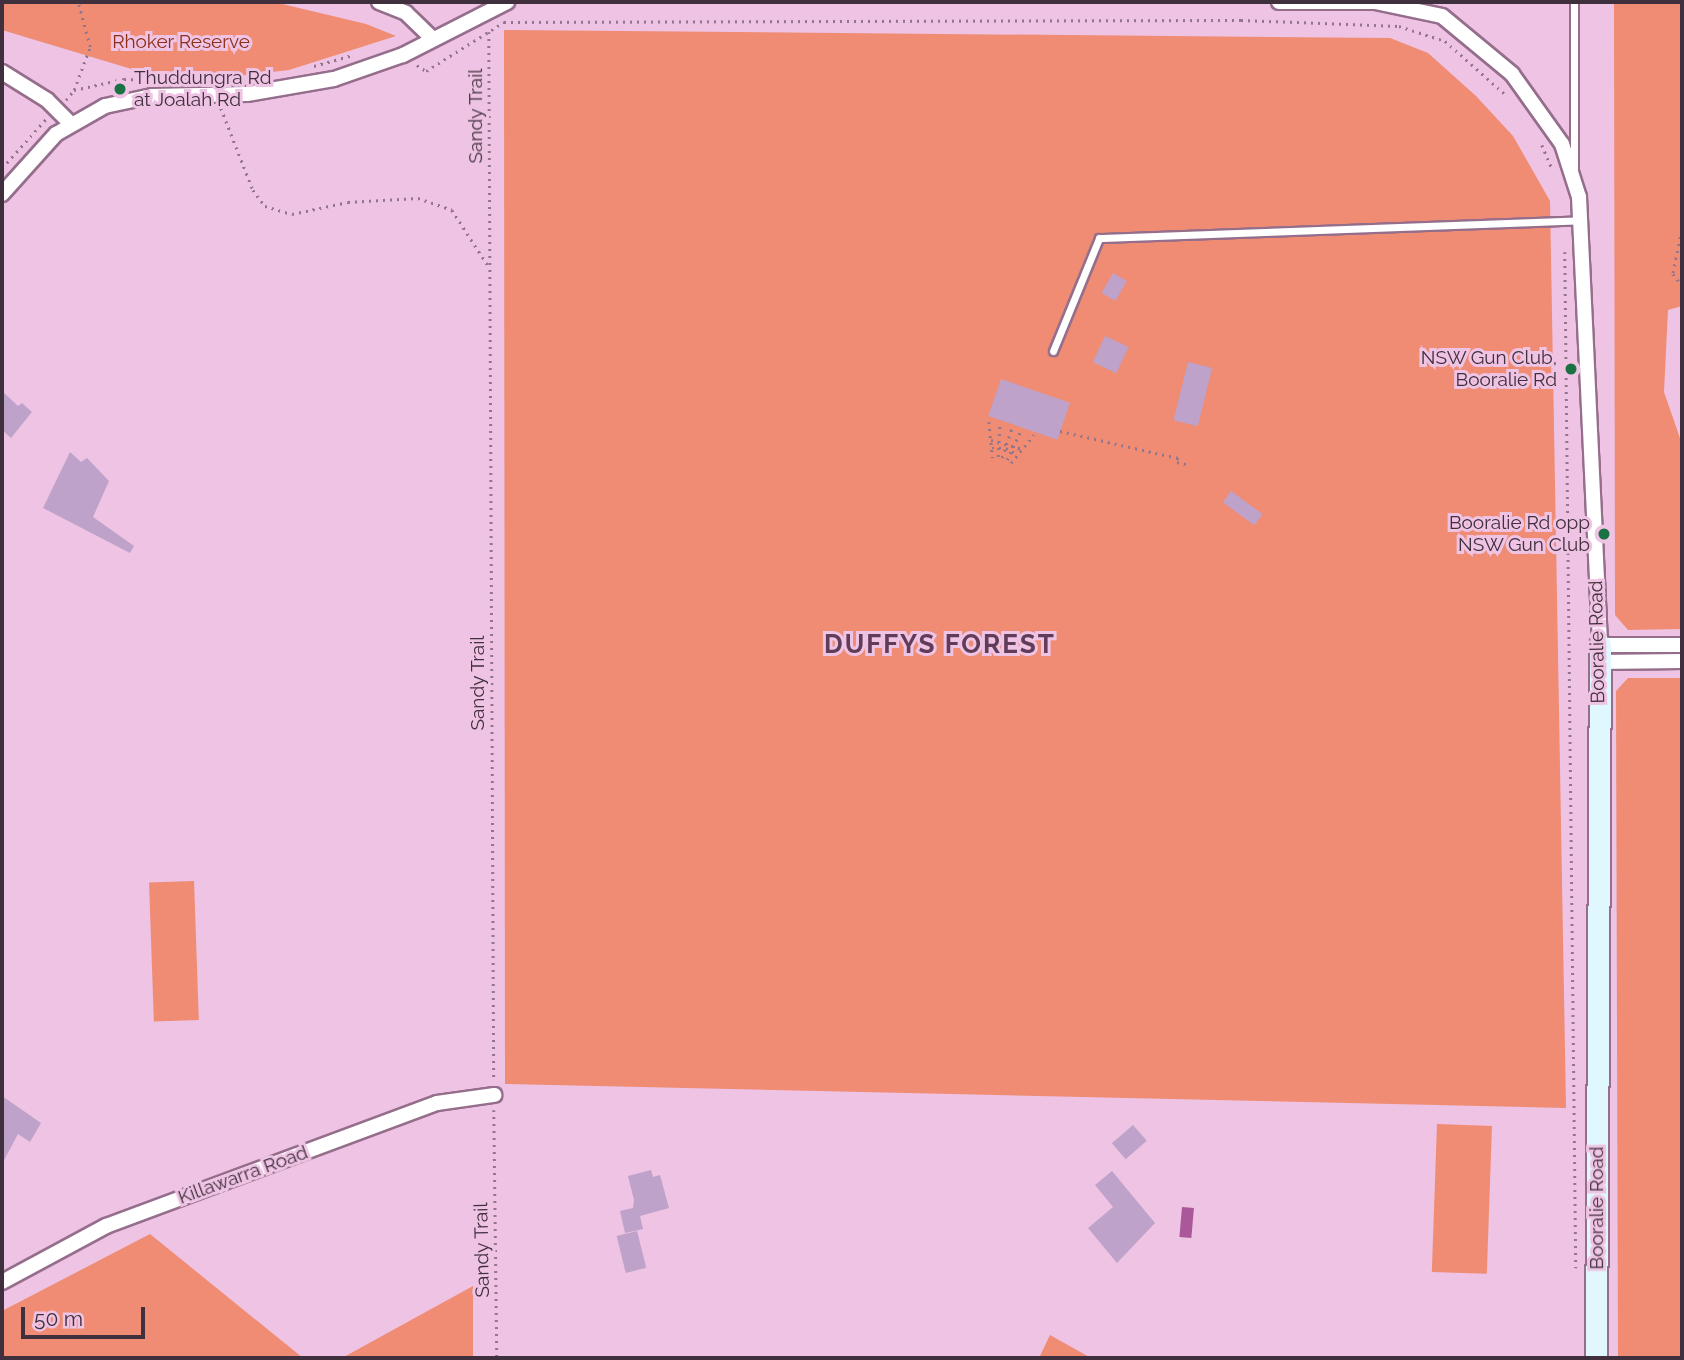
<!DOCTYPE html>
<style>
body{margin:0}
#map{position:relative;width:1684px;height:1360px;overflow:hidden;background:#eec3e3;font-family:Raleway,sans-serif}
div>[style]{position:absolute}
.green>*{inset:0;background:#ef8c73;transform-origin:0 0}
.water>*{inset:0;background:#aa5899;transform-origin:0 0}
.building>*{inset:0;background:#bea2ca;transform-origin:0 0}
.path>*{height:2.5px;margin-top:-1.25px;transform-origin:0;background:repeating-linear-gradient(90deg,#93768c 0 2px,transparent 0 7px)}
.roads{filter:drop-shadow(2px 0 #956e8c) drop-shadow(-2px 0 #956e8c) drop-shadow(0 2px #956e8c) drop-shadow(0 -2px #956e8c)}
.lane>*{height:7px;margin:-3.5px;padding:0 3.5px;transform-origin:3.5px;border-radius:3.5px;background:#fff}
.street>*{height:14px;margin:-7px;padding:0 7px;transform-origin:7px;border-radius:7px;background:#fff}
.secondary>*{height:21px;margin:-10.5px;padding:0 10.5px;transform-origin:10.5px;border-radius:10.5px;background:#e0f7fd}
.dots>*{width:19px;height:19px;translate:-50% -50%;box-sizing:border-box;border:4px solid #eec3e3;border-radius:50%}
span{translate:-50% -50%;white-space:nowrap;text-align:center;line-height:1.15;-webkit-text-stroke:6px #eec3e3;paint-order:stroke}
.park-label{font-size:19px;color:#8d3017}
.poi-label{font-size:19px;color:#402f3c}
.left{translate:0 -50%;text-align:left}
.right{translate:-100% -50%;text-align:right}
.street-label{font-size:19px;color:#402f3c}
.district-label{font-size:26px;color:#603c58;font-weight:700;letter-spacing:2px}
.frame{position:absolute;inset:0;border:4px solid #402f3c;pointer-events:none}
.scale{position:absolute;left:21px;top:1307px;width:124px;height:32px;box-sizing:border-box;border:4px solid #402f3c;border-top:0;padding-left:9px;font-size:21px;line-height:24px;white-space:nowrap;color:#402f3c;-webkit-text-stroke:5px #eec3e3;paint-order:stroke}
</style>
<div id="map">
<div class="green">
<div style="clip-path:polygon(2px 2px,274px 2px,366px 24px,396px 36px,289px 70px,178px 83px,2px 30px)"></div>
<div style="clip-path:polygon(1614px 2px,1682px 2px,1682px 306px,1668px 310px,1664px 392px,1682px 444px,1682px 629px,1628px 630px,1615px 615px)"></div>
<div style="clip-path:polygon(504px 30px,1390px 38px,1428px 53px,1476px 96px,1513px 136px,1550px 201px,1566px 1108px,505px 1084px)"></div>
<div style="clip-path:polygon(1628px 678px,1682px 678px,1682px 1358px,1618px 1358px,1616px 691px)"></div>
<div style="left:194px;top:881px;width:139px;height:45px;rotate:88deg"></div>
<div style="left:1437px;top:1124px;width:55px;height:148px;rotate:2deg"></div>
<div style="clip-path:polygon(150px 1234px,303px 1358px,2px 1358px,2px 1311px)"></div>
<div style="clip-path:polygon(473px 1286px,473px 1358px,342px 1358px)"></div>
<div style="clip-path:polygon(1050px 1335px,1091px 1358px,1039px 1358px)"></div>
</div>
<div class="water">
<div style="left:1182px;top:1207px;width:12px;height:30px;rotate:5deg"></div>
</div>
<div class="building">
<div style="left:1113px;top:273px;width:16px;height:23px;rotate:30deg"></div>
<div style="left:1105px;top:336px;width:26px;height:29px;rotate:25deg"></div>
<div style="left:1188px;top:362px;width:25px;height:60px;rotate:14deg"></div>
<div style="left:1001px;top:379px;width:73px;height:39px;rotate:19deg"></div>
<div style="clip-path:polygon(2px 391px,18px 406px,22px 403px,32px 412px,11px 438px,2px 430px)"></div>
<div style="clip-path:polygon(70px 452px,81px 462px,87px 458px,109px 481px,93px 517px,134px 546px,130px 553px,43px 508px)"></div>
<div style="left:1231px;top:491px;width:39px;height:14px;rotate:36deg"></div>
<div style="clip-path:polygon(2px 1096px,41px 1123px,30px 1142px,18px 1134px,2px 1164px)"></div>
<div style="left:1133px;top:1125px;width:21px;height:28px;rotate:49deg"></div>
<div style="clip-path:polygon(651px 1170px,653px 1177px,660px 1175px,669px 1208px,640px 1216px,643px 1229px,625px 1233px,620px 1211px,633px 1208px,634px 1200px,628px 1176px)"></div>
<div style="clip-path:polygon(1112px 1171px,1155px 1223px,1117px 1263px,1088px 1228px,1113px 1207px,1095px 1185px)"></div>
<div style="left:637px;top:1231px;width:38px;height:21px;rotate:76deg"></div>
</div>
<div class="path">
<div style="left:489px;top:32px;width:1046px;rotate:89.73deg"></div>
<div style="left:417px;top:65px;width:11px;rotate:34deg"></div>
<div style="left:426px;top:71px;width:92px;rotate:-32.1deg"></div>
<div style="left:504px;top:22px;width:737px;rotate:-0.16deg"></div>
<div style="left:1241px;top:20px;width:158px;rotate:2.2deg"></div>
<div style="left:1399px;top:26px;width:48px;rotate:18.1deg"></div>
<div style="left:1445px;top:41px;width:81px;rotate:41.5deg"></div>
<div style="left:314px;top:66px;width:40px;rotate:-16deg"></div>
<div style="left:74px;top:90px;width:46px;rotate:-69.6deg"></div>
<div style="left:90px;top:47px;width:47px;rotate:-104.9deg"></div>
<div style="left:66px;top:100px;width:13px;rotate:-51deg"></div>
<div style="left:74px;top:90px;width:51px;rotate:-12.4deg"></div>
<div style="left:124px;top:79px;width:24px;rotate:2deg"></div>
<div style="left:221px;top:108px;width:88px;rotate:68.7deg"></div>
<div style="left:253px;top:190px;width:20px;rotate:53deg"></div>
<div style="left:265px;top:206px;width:28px;rotate:17deg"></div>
<div style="left:292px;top:214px;width:57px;rotate:-12.1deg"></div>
<div style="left:348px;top:202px;width:70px;rotate:-3.3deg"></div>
<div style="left:418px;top:198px;width:36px;rotate:19deg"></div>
<div style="left:452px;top:210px;width:68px;rotate:57deg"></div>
<div style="left:1542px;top:145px;width:25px;rotate:67deg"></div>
<div style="left:2px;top:168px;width:66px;rotate:-48.1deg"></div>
<div style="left:1682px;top:230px;width:45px;rotate:101.6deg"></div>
<div style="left:1673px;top:274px;width:14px;rotate:51deg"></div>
<div style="left:1565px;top:252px;width:1016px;rotate:89.38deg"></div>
<div style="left:989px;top:422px;width:36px;rotate:84deg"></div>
<div style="left:1060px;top:431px;width:121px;rotate:12.9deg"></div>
<div style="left:1178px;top:458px;width:4px;rotate:104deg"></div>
<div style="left:1177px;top:462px;width:13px;rotate:13deg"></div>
<div style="left:991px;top:440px;width:32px;rotate:16deg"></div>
<div style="left:992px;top:448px;width:14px"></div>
<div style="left:1006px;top:448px;width:14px;rotate:30deg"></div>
<div style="left:998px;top:457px;width:35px;rotate:-87deg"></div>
<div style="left:1002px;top:458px;width:33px;rotate:-72deg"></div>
<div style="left:1007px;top:460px;width:33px;rotate:-65deg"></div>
<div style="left:1011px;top:463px;width:36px;rotate:-51deg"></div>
<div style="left:494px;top:1110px;width:248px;rotate:89.3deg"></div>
</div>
<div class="roads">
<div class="lane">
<div style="left:1574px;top:2px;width:166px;rotate:90deg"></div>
<div style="left:1053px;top:351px;width:122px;rotate:-67.8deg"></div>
<div style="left:1099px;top:238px;width:480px;rotate:-2.1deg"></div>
</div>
<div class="street">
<div style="left:379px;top:2px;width:29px;rotate:22deg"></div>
<div style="left:406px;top:13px;width:37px;rotate:44deg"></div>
<div style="left:1279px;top:2px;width:96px"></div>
<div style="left:1375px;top:2px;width:68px;rotate:11.8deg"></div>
<div style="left:1442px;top:16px;width:91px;rotate:39.6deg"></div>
<div style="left:1512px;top:74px;width:86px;rotate:54.5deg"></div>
<div style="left:1562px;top:144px;width:56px;rotate:72.2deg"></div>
<div style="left:1579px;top:197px;width:448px;rotate:87.3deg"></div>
<div style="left:1600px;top:645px;width:82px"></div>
<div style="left:2px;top:72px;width:53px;rotate:31.9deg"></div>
<div style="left:47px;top:100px;width:33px;rotate:45deg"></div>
<div style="left:2px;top:194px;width:81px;rotate:-48deg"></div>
<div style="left:56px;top:134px;width:56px;rotate:-29.7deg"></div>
<div style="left:105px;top:106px;width:48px;rotate:-12deg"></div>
<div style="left:152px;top:96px;width:95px;rotate:-1.2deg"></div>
<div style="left:247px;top:94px;width:88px;rotate:-9.8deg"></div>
<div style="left:334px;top:79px;width:73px;rotate:-19.2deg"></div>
<div style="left:403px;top:55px;width:117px;rotate:-27deg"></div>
<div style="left:1599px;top:662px;width:83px;rotate:-0.7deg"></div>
<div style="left:2px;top:1282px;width:118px;rotate:-28.3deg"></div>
<div style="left:106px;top:1226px;width:353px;rotate:-20.4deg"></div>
<div style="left:437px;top:1103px;width:58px;rotate:-8deg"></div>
</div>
<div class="secondary">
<div style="left:1596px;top:1358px;width:713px;rotate:-89.68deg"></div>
</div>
</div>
<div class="dots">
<div style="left:120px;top:89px;background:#1a7144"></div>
<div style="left:1571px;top:369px;background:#1a7144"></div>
<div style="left:1604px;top:534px;background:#1a7144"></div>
</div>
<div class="park-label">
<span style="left:181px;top:42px">Rhoker Reserve</span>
</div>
<div class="poi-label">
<span class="left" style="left:134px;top:89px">Thuddungra Rd<br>at Joalah Rd</span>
<span class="right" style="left:1557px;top:369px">NSW Gun Club,<br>Booralie Rd</span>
<span class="right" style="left:1590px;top:534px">Booralie Rd opp<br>NSW Gun Club</span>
</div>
<div class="street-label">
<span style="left:476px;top:116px;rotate:-90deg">Sandy Trail</span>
<span style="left:1597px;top:642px;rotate:-91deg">Booralie Road</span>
<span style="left:478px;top:683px;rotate:-90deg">Sandy Trail</span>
<span style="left:243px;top:1175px;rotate:-20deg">Killawarra Road</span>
<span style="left:1597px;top:1208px;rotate:-90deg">Booralie Road</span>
<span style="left:482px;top:1250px;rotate:-91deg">Sandy Trail</span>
</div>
<div class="district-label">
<span style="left:940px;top:645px">DUFFYS FOREST</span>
</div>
<div class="frame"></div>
<div class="scale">50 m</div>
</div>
